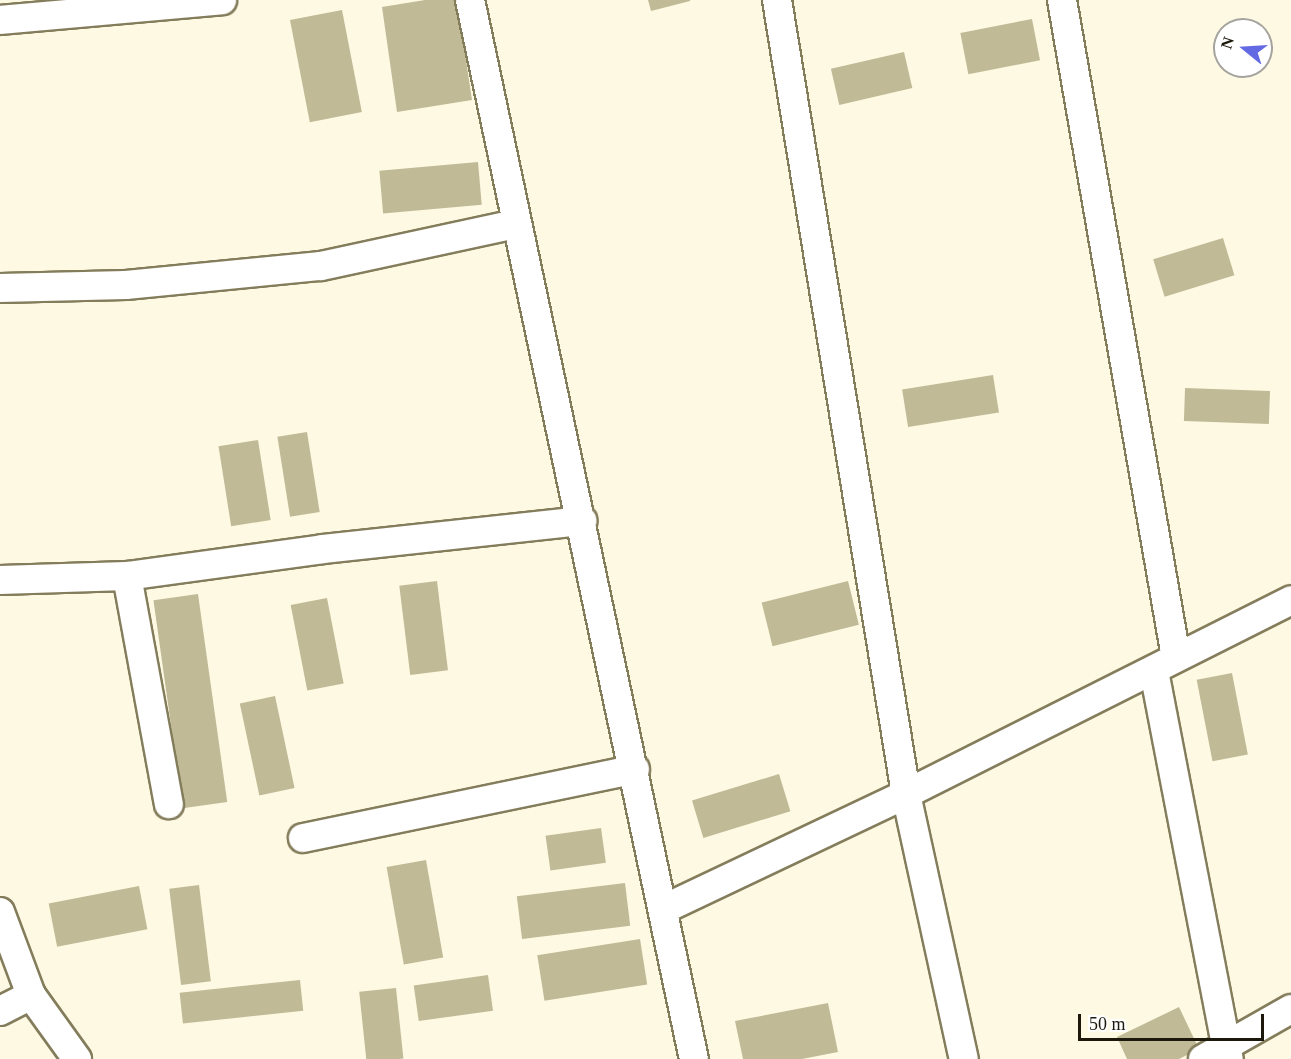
<!DOCTYPE html>
<style>
body{margin:0}
#map{position:relative;width:1291px;height:1059px;overflow:hidden;background:#fef9e3;font-family:"Times New Roman",serif}
div>[style]{position:absolute}
.building>*{inset:0;background:#c1ba97;transform-origin:0 0}
.roads{filter:drop-shadow(2px 0 #847d5c) drop-shadow(-2px 0 #847d5c) drop-shadow(0 2px #847d5c) drop-shadow(0 -2px #847d5c)}
.minor>*{height:28px;margin:-14px;padding:0 14px;transform-origin:14px;border-radius:14px;background:#fff}
span{translate:-50% -50%;white-space:nowrap;text-align:center;line-height:1.15;-webkit-text-stroke:4.5px #fff;paint-order:stroke}
.north{position:absolute;left:1213px;top:18px;width:60px;height:60px;box-sizing:border-box;background:#fff;border:2px solid #a4a39e;border-radius:50%;rotate:288deg;font-size:16px;font-weight:700;line-height:24px;text-align:center;color:#1c190c}
.north::after{content:'';display:block;margin:auto;width:21px;height:27px;background:#6369e2;clip-path:polygon(50% 0,100% 100%,50% 72%,0 100%)}
.scale{position:absolute;left:1078px;top:1014px;width:186px;height:27px;box-sizing:border-box;border:3px solid #1c190c;border-top:0;padding-left:8px;font-size:18px;line-height:21px;white-space:nowrap;color:#1c190c;-webkit-text-stroke:4px #fff;paint-order:stroke}
</style>
<div id="map">
<div class="building">
<div style="clip-path:polygon(425px 0,457px 0,472px 100px,397px 112px,382px 7px)"></div>
<div style="clip-path:polygon(648px 0,690px 0,690px 1px,651px 11px)"></div>
<div style="left:342px;top:10px;width:104px;height:53px;rotate:79deg"></div>
<div style="left:1032px;top:19px;width:42px;height:73px;rotate:79deg"></div>
<div style="left:904px;top:52px;width:37px;height:75px;rotate:77deg"></div>
<div style="left:478px;top:162px;width:43px;height:99px;rotate:85deg"></div>
<div style="left:1223px;top:238px;width:39px;height:73px;rotate:73deg"></div>
<div style="left:993px;top:375px;width:38px;height:92px;rotate:81deg"></div>
<div style="left:1270px;top:391px;width:33px;height:85px;rotate:92deg"></div>
<div style="left:307px;top:432px;width:81px;height:30px;rotate:81deg"></div>
<div style="left:258px;top:440px;width:81px;height:40px;rotate:81deg"></div>
<div style="left:437px;top:581px;width:90px;height:38px;rotate:83deg"></div>
<div style="left:848px;top:581px;width:45px;height:89px;rotate:76deg"></div>
<div style="left:198px;top:594px;width:210px;height:45px;rotate:82deg"></div>
<div style="left:327px;top:598px;width:87px;height:37px;rotate:79deg"></div>
<div style="left:1232px;top:673px;width:83px;height:36px;rotate:79deg"></div>
<div style="left:275px;top:696px;width:94px;height:36px;rotate:78deg"></div>
<div style="left:779px;top:774px;width:39px;height:91px;rotate:73deg"></div>
<div style="left:601px;top:828px;width:35px;height:56px;rotate:82deg"></div>
<div style="left:426px;top:860px;width:99px;height:40px;rotate:80deg"></div>
<div style="left:625px;top:883px;width:43px;height:109px;rotate:83deg"></div>
<div style="left:199px;top:885px;width:97px;height:30px;rotate:83deg"></div>
<div style="left:139px;top:886px;width:44px;height:92px;rotate:79deg"></div>
<div style="left:640px;top:939px;width:46px;height:104px;rotate:81deg"></div>
<div style="left:488px;top:975px;width:36px;height:75px;rotate:82deg"></div>
<div style="left:300px;top:980px;width:31px;height:121px;rotate:84deg"></div>
<div style="left:396px;top:988px;width:71px;height:37px;rotate:84deg"></div>
<div style="clip-path:polygon(828px 1003px,838px 1052px,802px 1059px,743px 1059px,735px 1021px)"></div>
<div style="clip-path:polygon(1179px 1007px,1199px 1049px,1179px 1059px,1127px 1059px,1117px 1037px)"></div>
</div>
<div class="roads">
<div class="minor">
<div style="left:470px;top:0;width:1082px;rotate:78.06deg"></div>
<div style="left:777px;top:0;width:804px;rotate:80.77deg"></div>
<div style="left:906px;top:794px;width:271px;rotate:77.7deg"></div>
<div style="left:1062px;top:0;width:667px;rotate:80.16deg"></div>
<div style="left:0;top:20px;width:223px;rotate:-5.1deg"></div>
<div style="left:0;top:288px;width:126px;rotate:-1.4deg"></div>
<div style="left:126px;top:285px;width:196px;rotate:-5.6deg"></div>
<div style="left:321px;top:266px;width:198px;rotate:-12.2deg"></div>
<div style="left:127px;top:576px;width:232px;rotate:79.6deg"></div>
<div style="left:0;top:580px;width:127px;rotate:-1.8deg"></div>
<div style="left:127px;top:576px;width:198px;rotate:-7.8deg"></div>
<div style="left:323px;top:549px;width:261px;rotate:-6.2deg"></div>
<div style="left:1154px;top:671px;width:395px;rotate:79.1deg"></div>
<div style="left:303px;top:838px;width:339px;rotate:-11.7deg"></div>
<div style="left:664px;top:909px;width:268px;rotate:-25.4deg"></div>
<div style="left:906px;top:794px;width:431px;rotate:-26.7deg"></div>
<div style="left:0;top:912px;width:89px;rotate:69.5deg"></div>
<div style="left:31px;top:995px;width:79px;rotate:54.3deg"></div>
<div style="left:0;top:1011px;width:35px;rotate:-27deg"></div>
<div style="left:1203px;top:1059px;width:101px;rotate:-29.6deg"></div>
</div>
</div>
<div class="north">N</div>
<div class="scale">50 m</div>
</div>
